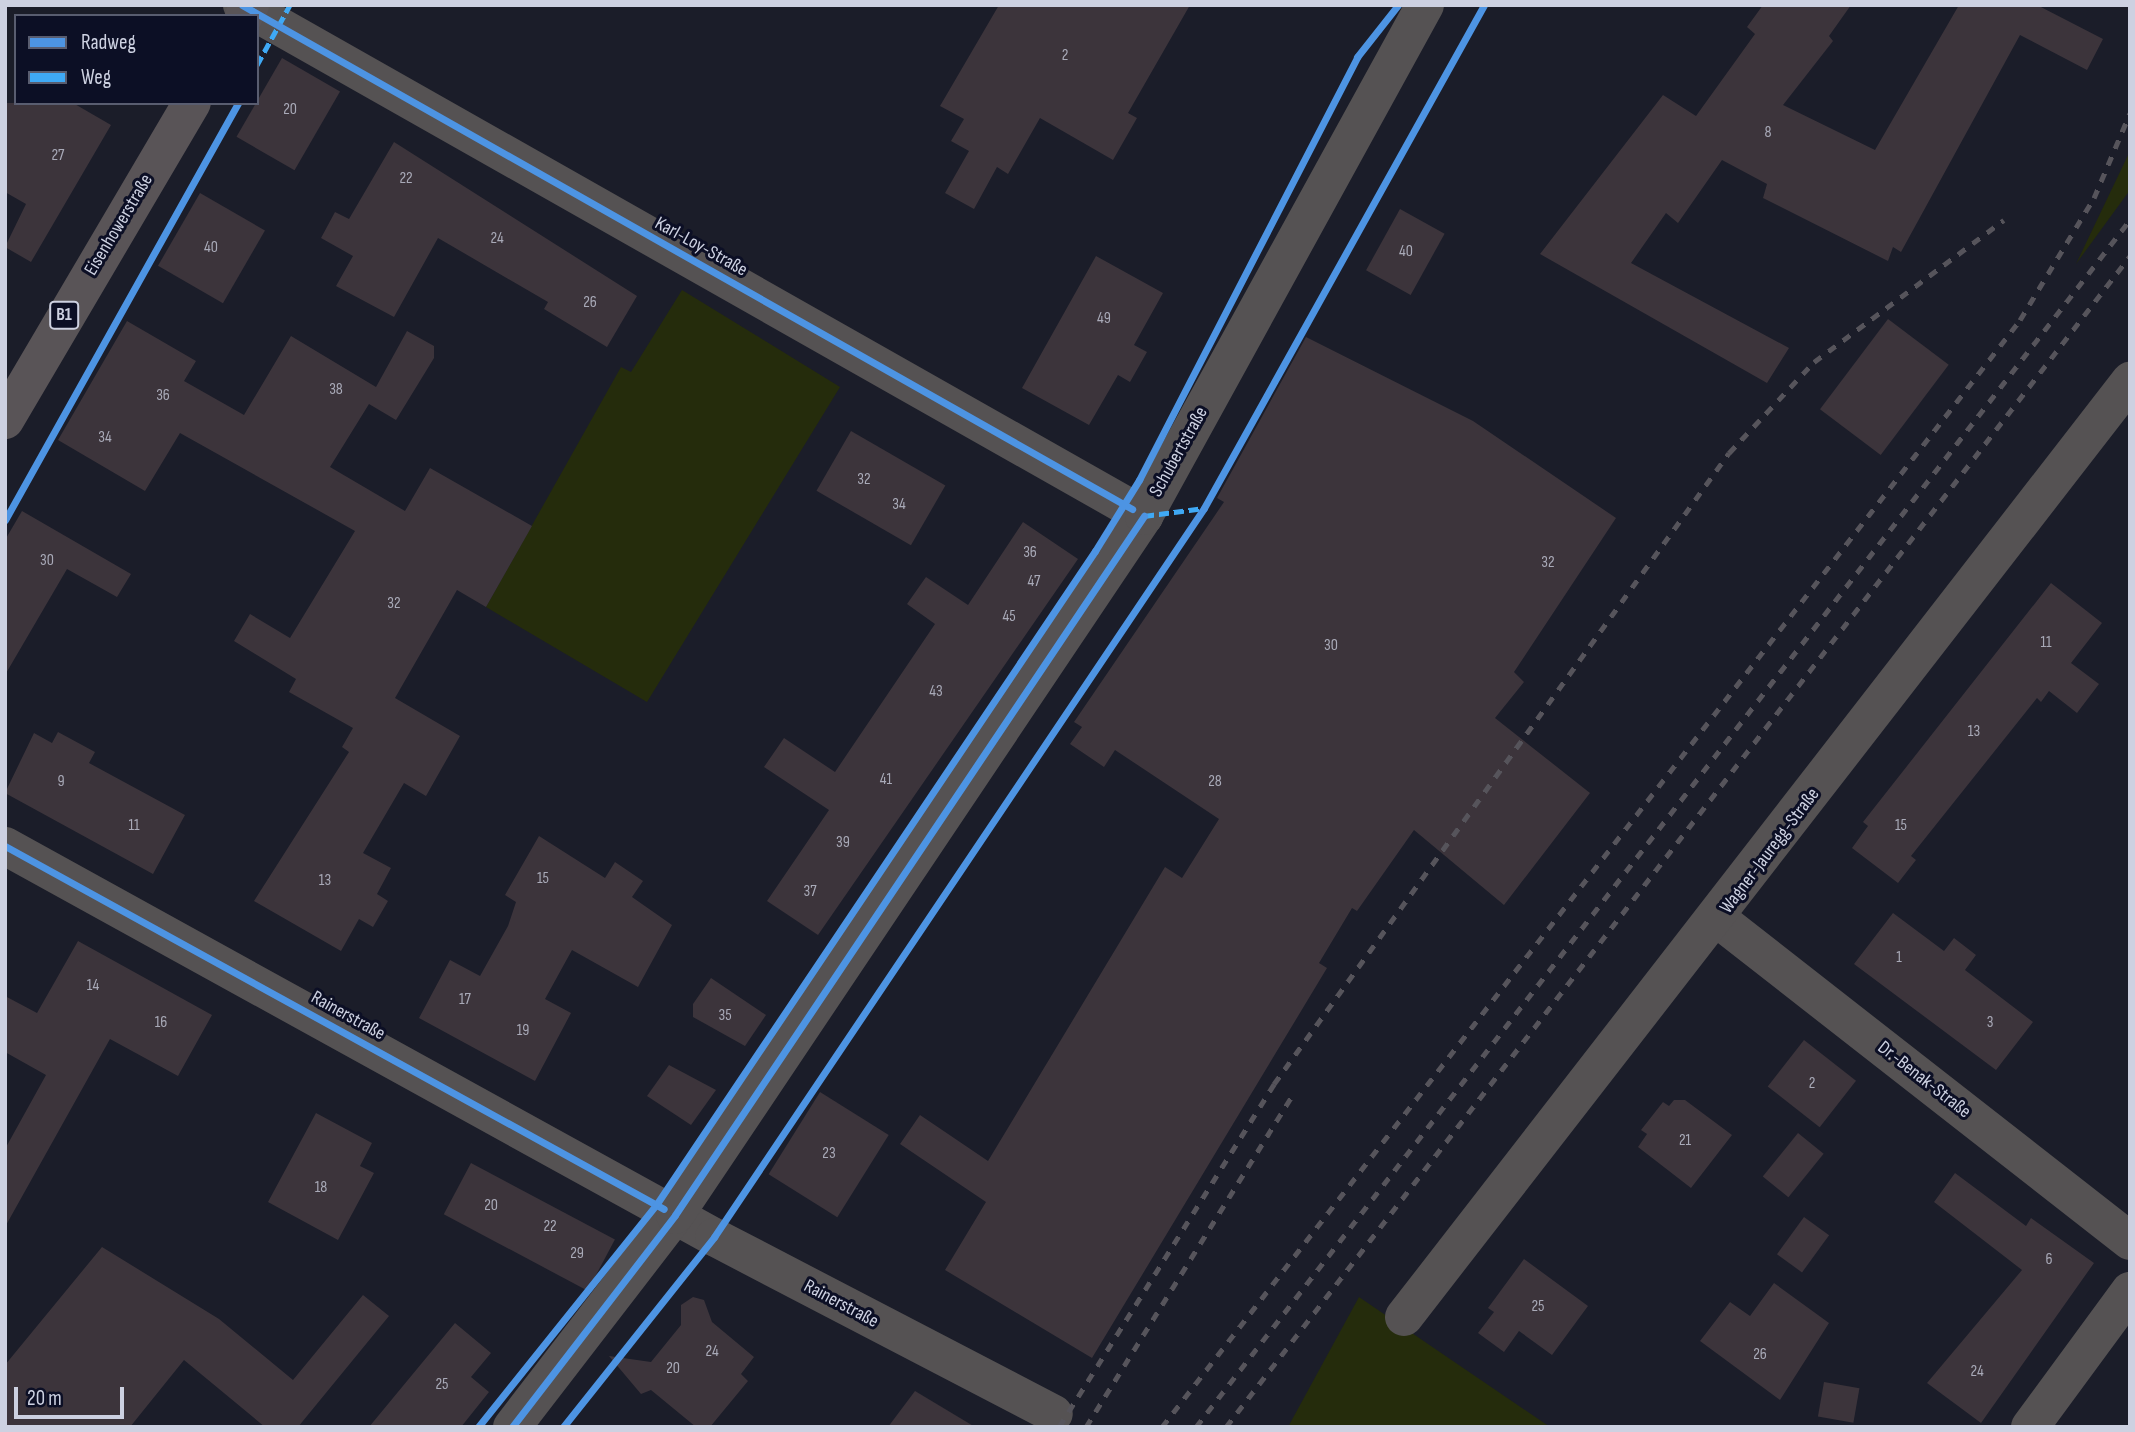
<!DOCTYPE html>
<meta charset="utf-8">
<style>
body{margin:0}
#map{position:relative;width:2135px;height:1432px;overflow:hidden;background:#1b1d29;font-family:"Sofia Sans Condensed",sans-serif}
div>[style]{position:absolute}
.green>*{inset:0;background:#252c0c}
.building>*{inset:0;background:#3c343b;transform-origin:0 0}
.minor>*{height:38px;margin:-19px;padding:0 19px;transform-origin:19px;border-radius:19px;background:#555253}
.major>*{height:38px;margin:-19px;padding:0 19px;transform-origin:19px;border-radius:19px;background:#595457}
.rail>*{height:5px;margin-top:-2.5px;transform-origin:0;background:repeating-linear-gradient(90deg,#56545b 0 9px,transparent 0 18px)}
.quiet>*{height:5px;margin-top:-2.5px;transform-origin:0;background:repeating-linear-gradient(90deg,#3fa9f5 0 10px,transparent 0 15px)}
.cycleway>*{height:7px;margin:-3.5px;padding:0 3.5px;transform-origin:3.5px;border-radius:3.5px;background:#4d94e3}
span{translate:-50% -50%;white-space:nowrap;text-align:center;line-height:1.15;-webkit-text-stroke:6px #0c0f25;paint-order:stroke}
.number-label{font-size:16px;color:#a9aab8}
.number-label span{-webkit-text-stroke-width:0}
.shield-label span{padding:2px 5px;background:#0c0f25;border:2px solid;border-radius:5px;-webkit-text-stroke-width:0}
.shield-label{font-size:18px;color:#cdd1e1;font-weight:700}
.street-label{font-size:19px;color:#cdd1e1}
.frame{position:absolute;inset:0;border:7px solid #cdd1e1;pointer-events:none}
.legend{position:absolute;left:14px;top:14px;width:245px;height:91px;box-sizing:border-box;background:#0c0f25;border:2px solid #595d70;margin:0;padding:9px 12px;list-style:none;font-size:21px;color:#cdd1e1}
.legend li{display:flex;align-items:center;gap:14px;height:35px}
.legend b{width:35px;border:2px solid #595d70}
.scale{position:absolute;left:14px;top:1387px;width:110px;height:32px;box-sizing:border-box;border:4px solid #cdd1e1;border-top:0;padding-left:9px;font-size:21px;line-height:24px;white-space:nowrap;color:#cdd1e1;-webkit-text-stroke:5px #0c0f25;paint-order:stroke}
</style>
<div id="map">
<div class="green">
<div style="clip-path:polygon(2130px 151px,2130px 190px,2076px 264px)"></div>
<div style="clip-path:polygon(682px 290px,840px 387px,647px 702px,486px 607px,621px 367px,631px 372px)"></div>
<div style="clip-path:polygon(1359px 1297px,1550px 1427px,1288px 1427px)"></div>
</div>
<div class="building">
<div style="clip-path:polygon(999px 5px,1190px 5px,1128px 113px,1137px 118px,1113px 160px,1040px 118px,1008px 174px,997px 167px,974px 209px,945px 193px,969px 151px,951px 141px,964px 119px,940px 106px)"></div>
<div style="clip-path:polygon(1763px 5px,1851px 5px,1829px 36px,1833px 41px,1783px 105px,1875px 150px,1959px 5px,2037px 5px,2103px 39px,2087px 70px,2020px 35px,1901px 252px,1893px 247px,1888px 261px,1763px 198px,1767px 184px,1722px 160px,1678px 223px,1666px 213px,1631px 263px,1789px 348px,1767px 383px,1540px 254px,1663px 95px,1696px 116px,1755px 34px,1747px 27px)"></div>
<div style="left:282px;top:58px;width:67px;height:91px;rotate:30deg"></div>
<div style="clip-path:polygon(5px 103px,73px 103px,111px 125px,31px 262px,5px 247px,26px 204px,5px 192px)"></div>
<div style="clip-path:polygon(394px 142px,637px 296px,607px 347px,544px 309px,548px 302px,438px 238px,394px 317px,336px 286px,353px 256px,321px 238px,335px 212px,349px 219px)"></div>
<div style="left:200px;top:193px;width:75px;height:84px;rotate:30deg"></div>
<div style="left:1400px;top:209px;width:51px;height:70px;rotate:29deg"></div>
<div style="clip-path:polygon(1096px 256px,1163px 293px,1134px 345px,1147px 352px,1130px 382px,1118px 375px,1089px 425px,1022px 388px)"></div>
<div style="left:1888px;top:319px;width:76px;height:113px;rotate:37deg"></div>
<div style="clip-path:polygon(127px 321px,196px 361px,184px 381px,244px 415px,291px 336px,376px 387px,407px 331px,434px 346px,434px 358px,396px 420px,369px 404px,330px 467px,405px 511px,430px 468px,532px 526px,486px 607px,457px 590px,395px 698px,460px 736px,426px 796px,404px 783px,363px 853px,391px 868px,377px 894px,388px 901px,373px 927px,359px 919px,341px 951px,254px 901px,349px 752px,342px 747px,353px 728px,289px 692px,296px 679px,234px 641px,250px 614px,290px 638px,355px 531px,180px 433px,145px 491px,58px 440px)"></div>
<div style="clip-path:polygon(1306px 337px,1473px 421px,1616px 518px,1514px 672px,1524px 682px,1495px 718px,1590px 793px,1504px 905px,1414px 830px,1357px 911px,1352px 908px,1319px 963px,1327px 968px,1092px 1358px,945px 1270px,986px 1202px,900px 1144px,920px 1115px,988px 1161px,1165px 867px,1182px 878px,1219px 819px,1115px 750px,1104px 767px,1070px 744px,1082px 727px,1074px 722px,1224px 502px,1217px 498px)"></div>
<div style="left:851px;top:431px;width:109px;height:69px;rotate:30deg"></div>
<div style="clip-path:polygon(22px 511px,131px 574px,117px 597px,67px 569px,5px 675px,5px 540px)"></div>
<div style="clip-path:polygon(1023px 522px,1078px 559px,818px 935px,767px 901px,829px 810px,764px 767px,784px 738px,835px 772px,935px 624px,907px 604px,926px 577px,968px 605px)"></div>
<div style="clip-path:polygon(2051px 583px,2102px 623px,2071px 663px,2099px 684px,2077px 713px,2049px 691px,2041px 702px,2037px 698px,1911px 856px,1916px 860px,1898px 883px,1852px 848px,1868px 826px,1863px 822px)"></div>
<div style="clip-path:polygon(58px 732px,95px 752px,89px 763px,185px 815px,153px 874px,5px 793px,34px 733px,52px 743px)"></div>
<div style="clip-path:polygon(539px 836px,605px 878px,615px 862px,643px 881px,632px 897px,672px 925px,638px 987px,572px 950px,545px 999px,571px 1013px,535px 1081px,419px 1018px,450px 960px,480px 976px,508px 926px,516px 902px,505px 895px)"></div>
<div style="clip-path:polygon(1893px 913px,1944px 951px,1954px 938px,1976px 955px,1965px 970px,2033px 1022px,1996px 1070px,1854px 964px)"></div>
<div style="clip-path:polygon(78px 941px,212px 1015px,178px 1076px,110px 1039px,5px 1227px,5px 1149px,46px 1075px,5px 1052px,5px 996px,37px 1013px)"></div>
<div style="clip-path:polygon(711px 978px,766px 1015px,745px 1046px,693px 1017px,693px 1004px)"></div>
<div style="left:1804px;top:1040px;width:66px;height:59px;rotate:38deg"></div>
<div style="clip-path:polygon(669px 1065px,716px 1090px,691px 1125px,647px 1096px)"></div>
<div style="left:820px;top:1092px;width:81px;height:97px;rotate:32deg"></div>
<div style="clip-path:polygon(1674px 1100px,1685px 1100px,1732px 1135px,1691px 1188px,1638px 1147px,1647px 1134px,1641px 1130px,1663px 1102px,1669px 1106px)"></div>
<div style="clip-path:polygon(316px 1113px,372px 1143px,360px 1166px,374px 1173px,338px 1240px,268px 1202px)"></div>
<div style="left:1798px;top:1133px;width:33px;height:56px;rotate:39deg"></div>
<div style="left:471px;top:1163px;width:163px;height:58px;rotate:28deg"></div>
<div style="clip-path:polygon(1955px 1173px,2026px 1226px,2031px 1218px,2094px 1263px,1981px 1423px,1927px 1383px,2022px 1270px,1934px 1202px)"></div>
<div style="left:1804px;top:1217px;width:31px;height:46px;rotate:36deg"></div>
<div style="clip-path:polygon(102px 1247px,219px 1319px,293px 1380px,363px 1295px,389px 1316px,298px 1427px,265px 1427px,184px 1360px,130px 1427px,5px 1427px,5px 1365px)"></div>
<div style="clip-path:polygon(1524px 1259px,1588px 1306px,1552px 1355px,1519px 1331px,1504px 1352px,1478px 1333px,1494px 1312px,1488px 1308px)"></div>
<div style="clip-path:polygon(1774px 1283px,1829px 1323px,1780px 1400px,1700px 1341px,1730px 1302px,1750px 1316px)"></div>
<div style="clip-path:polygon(693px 1297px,704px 1300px,712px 1322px,754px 1357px,741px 1374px,748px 1381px,710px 1427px,696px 1427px,651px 1390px,641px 1394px,609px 1356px,651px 1362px,681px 1325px,681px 1305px)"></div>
<div style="clip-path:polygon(455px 1323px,491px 1353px,471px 1377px,489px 1392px,461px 1427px,369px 1427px)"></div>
<div style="left:1824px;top:1382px;width:36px;height:35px;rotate:10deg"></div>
<div style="clip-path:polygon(915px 1391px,975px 1427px,888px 1427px)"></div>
</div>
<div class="minor">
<div style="left:242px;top:5px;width:1037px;rotate:29.53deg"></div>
<div style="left:5px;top:846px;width:810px;rotate:28.88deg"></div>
<div style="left:714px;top:1237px;width:383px;rotate:27.5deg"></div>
<div style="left:1718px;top:919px;width:523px;rotate:38.01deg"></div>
<div style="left:1404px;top:1317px;width:1185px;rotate:-52.2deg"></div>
<div style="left:512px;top:1427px;width:267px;rotate:-52.4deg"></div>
<div style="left:675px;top:1215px;width:842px;rotate:-56.14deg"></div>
<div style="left:1144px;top:516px;width:583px;rotate:-61.19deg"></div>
<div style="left:2030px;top:1427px;width:169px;rotate:-53.7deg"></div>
</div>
<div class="major">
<div style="left:244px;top:16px;width:13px;rotate:-61deg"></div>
<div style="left:5px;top:420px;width:368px;rotate:-59.5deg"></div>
</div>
<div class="rail">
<div style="left:1059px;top:1427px;width:405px;rotate:-57.9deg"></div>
<div style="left:1274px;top:1084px;width:778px;rotate:-54.21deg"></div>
<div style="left:1729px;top:453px;width:125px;rotate:-47deg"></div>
<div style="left:1814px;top:362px;width:237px;rotate:-36.8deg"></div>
<div style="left:1086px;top:1427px;width:392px;rotate:-58.1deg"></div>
<div style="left:1162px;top:1427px;width:1401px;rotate:-52.22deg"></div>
<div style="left:2020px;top:320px;width:143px;rotate:-58.8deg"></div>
<div style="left:2094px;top:198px;width:92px;rotate:-67deg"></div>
<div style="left:1196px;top:1427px;width:1526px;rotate:-52.27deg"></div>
<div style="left:1226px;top:1427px;width:1479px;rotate:-52.33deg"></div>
</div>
<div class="quiet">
<div style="left:257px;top:65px;width:68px;rotate:-61.2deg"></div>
<div style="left:1144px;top:516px;width:61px;rotate:-7.6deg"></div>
</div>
<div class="cycleway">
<div style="left:242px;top:5px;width:1023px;rotate:29.52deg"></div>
<div style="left:5px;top:520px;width:478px;rotate:-60.8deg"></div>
<div style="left:5px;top:846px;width:752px;rotate:28.85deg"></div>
<div style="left:478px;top:1427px;width:285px;rotate:-51.3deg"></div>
<div style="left:656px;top:1205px;width:788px;rotate:-56.13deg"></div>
<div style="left:1095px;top:551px;width:84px;rotate:-58.2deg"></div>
<div style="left:1139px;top:480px;width:476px;rotate:-62.7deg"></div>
<div style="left:1357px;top:57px;width:66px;rotate:-51.7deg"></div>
<div style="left:512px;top:1427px;width:267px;rotate:-52.4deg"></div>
<div style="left:675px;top:1215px;width:842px;rotate:-56.14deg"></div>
<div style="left:563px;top:1427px;width:243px;rotate:-51.5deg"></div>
<div style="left:714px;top:1237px;width:878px;rotate:-56.09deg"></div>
<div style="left:1204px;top:508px;width:576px;rotate:-60.9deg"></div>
</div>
<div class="number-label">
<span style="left:1065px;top:56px">2</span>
<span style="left:290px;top:110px">20</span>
<span style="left:1768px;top:133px">8</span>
<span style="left:58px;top:156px">27</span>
<span style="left:406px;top:179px">22</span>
<span style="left:497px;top:239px">24</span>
<span style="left:211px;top:248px">40</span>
<span style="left:1406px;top:252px">40</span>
<span style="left:590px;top:303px">26</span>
<span style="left:1104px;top:319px">49</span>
<span style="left:336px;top:390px">38</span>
<span style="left:163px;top:396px">36</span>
<span style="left:105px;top:438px">34</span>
<span style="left:864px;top:480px">32</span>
<span style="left:899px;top:505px">34</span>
<span style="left:1030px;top:553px">36</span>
<span style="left:47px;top:561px">30</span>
<span style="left:1548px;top:563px">32</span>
<span style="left:1034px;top:582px">47</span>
<span style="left:394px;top:604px">32</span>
<span style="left:1009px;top:617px">45</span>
<span style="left:2046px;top:643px">11</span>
<span style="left:1331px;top:646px">30</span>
<span style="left:936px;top:692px">43</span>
<span style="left:1974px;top:732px">13</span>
<span style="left:886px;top:780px">41</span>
<span style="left:61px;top:782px">9</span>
<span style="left:1215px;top:782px">28</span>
<span style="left:134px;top:826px">11</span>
<span style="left:1901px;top:826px">15</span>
<span style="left:843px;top:843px">39</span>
<span style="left:543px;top:879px">15</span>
<span style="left:325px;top:881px">13</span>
<span style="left:810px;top:892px">37</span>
<span style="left:1899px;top:958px">1</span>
<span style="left:93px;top:986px">14</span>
<span style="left:465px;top:1000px">17</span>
<span style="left:725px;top:1016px">35</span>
<span style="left:161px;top:1023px">16</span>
<span style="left:1990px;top:1023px">3</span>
<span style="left:523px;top:1031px">19</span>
<span style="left:1812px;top:1084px">2</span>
<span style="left:1685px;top:1141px">21</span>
<span style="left:829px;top:1154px">23</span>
<span style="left:321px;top:1188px">18</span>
<span style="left:491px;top:1206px">20</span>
<span style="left:550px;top:1227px">22</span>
<span style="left:577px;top:1254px">29</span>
<span style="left:2049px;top:1260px">6</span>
<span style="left:1538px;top:1307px">25</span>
<span style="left:712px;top:1352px">24</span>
<span style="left:1760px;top:1355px">26</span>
<span style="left:673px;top:1369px">20</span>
<span style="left:1977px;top:1372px">24</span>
<span style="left:442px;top:1385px">25</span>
</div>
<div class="shield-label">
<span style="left:64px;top:315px">B1</span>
</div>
<div class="street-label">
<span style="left:119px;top:225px;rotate:-59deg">Eisenhowerstraße</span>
<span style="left:701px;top:247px;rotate:29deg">Karl-Loy-Straße</span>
<span style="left:1179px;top:452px;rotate:-61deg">Schubertstraße</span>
<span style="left:1770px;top:851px;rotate:-53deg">Wagner-Jauregg-Straße</span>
<span style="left:348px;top:1016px;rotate:29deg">Rainerstraße</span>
<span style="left:1924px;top:1080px;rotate:38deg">Dr.-Benak-Straße</span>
<span style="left:841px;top:1304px;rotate:28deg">Rainerstraße</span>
</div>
<div class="frame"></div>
<ul class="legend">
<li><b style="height:9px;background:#4d94e3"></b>Radweg</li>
<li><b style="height:9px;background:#3fa9f5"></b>Weg</li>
</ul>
<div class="scale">20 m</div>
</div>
